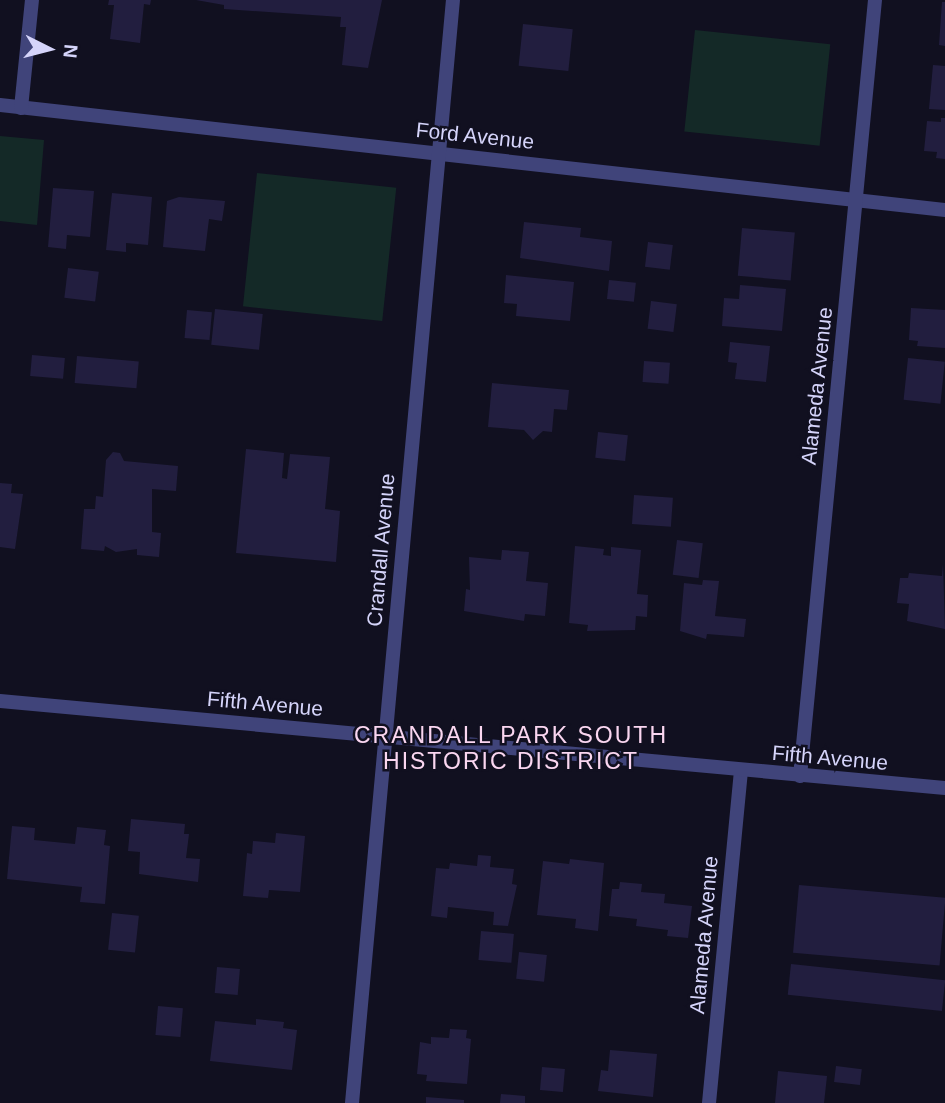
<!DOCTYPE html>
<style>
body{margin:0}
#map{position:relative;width:945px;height:1103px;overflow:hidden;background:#111020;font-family:Helvetica,sans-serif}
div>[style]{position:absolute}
.green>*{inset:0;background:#142927;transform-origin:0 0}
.building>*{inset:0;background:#221e3f;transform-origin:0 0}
.minor>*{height:14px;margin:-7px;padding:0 7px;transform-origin:7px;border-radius:7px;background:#40447a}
.tertiary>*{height:14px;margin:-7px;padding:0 7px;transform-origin:7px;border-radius:7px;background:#40447a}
span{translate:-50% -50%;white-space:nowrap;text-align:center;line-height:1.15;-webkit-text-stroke:5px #111020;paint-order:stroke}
.street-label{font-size:21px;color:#d5d4fa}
.neighbourhood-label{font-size:23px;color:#fad6f0;letter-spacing:2px}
.north{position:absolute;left:14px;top:14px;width:70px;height:70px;-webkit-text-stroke:5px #111020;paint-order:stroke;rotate:96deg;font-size:19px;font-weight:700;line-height:28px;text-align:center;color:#d5d4fa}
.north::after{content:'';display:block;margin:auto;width:24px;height:32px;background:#d5d4fa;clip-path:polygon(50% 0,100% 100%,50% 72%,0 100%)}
</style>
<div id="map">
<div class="green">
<div style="left:695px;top:30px;width:136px;height:102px;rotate:6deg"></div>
<div style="clip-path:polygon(0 136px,44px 140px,37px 225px,0 221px)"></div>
<div style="left:257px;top:173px;width:140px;height:134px;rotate:6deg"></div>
</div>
<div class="building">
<div style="clip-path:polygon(109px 0,151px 0,150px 5px,144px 4px,140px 43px,110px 39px,114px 5px,108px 5px)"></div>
<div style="clip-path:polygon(196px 0,382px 0,368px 68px,342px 65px,346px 27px,340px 27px,341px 17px,224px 9px,224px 5px)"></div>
<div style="clip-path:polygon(942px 2px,945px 2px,945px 46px,939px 45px)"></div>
<div style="left:523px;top:24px;width:50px;height:42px;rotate:6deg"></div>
<div style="clip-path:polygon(933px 65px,945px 66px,945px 110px,929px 109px)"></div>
<div style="clip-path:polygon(941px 118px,945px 118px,945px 159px,936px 158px,937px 152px,924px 151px,927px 121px,941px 122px)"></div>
<div style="clip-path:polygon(53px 188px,94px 191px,90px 237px,67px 235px,66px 249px,48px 247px)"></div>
<div style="clip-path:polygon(112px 193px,152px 197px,148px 245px,126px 243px,126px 252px,106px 250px)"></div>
<div style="clip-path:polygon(179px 197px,225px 201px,222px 221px,209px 219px,205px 251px,163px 247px,167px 201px)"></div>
<div style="clip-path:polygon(524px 222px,581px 228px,580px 237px,612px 241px,609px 271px,520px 258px)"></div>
<div style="left:742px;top:228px;width:53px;height:48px;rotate:5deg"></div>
<div style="left:648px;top:242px;width:25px;height:25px;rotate:7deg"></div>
<div style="left:68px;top:268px;width:31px;height:30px;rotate:7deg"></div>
<div style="clip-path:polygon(506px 275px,574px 282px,570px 321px,516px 316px,517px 304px,504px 303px)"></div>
<div style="left:609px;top:280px;width:27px;height:19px;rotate:6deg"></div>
<div style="clip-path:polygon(740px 285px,786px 289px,782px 331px,722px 326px,724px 298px,739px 299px)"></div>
<div style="left:651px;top:301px;width:26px;height:28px;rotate:7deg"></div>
<div style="clip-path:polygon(911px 308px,945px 310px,945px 348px,917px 346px,918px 341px,909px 340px)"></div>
<div style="left:215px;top:309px;width:48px;height:36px;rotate:6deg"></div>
<div style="left:187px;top:310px;width:25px;height:28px;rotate:5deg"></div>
<div style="clip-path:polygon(730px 342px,770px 346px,766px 382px,735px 379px,737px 363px,728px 362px)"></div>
<div style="left:32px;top:355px;width:33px;height:21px;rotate:5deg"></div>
<div style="left:77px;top:356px;width:62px;height:27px;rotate:5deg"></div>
<div style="left:908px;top:358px;width:37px;height:42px;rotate:6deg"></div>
<div style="left:644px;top:361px;width:26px;height:21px;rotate:4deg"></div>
<div style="clip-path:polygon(492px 383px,569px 390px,567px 410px,554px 409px,552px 432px,543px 431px,533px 440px,524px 430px,488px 427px)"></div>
<div style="left:598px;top:432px;width:30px;height:26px;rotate:6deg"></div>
<div style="clip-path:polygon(246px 449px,284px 453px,282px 478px,287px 479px,290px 454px,330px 457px,325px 509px,340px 511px,336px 562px,236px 553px)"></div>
<div style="clip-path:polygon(113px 452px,120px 453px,124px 461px,178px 466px,176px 491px,152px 489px,152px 532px,161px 533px,159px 557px,137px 555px,137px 549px,116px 552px,105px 546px,104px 551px,81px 549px,84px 509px,95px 509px,96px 496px,103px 497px,106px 460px)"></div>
<div style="clip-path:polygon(0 483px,12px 484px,11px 493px,23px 494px,15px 549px,0 547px)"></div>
<div style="left:634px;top:495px;width:39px;height:29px;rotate:4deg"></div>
<div style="left:677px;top:540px;width:26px;height:35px;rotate:7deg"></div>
<div style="clip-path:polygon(575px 546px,604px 549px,603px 555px,611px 556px,611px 547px,641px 550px,637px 594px,648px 595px,647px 617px,636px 616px,635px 630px,587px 631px,588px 625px,569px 623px)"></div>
<div style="clip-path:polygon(502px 550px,529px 552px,526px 581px,548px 583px,545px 616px,525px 614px,524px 621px,464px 611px,466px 589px,470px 590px,469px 557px,501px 560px)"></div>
<div style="clip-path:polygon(943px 564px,945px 629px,907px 621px,909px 604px,897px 603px,900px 578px,908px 578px,909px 573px,942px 576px)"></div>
<div style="clip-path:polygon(703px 580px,719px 581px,715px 616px,746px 619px,744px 637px,707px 634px,706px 639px,680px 631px,684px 583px,702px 585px)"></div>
<div style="clip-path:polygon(131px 819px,185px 824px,184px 834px,189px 834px,186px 858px,200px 859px,198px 882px,139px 874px,140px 852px,128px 851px)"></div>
<div style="clip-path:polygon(12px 826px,35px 828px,34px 840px,75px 844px,77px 827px,106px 830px,104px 845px,110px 846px,105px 904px,80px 902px,82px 887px,7px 879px)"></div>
<div style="clip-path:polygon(276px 833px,305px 836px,300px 892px,269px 890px,268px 898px,243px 896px,247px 853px,252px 854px,253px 841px,275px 843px)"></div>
<div style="clip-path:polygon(478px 855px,491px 856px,490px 867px,514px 869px,512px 884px,517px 885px,508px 926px,493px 925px,494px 912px,448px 907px,447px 918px,431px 916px,436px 868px,449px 869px,450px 863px,477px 866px)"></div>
<div style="clip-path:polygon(570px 859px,604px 863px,598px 931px,575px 928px,576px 919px,537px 915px,543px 861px,569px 864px)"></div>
<div style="clip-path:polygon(620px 882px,642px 884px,641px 892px,665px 894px,664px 903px,692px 906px,688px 938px,667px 936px,668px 930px,636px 926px,637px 919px,609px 916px,612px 889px,619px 889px)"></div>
<div style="left:799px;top:885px;width:147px;height:68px;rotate:5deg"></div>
<div style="left:112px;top:913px;width:27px;height:37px;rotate:6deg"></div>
<div style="left:481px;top:931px;width:33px;height:29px;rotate:5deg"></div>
<div style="left:519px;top:952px;width:28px;height:27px;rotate:6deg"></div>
<div style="left:791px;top:964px;width:155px;height:31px;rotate:6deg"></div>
<div style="left:217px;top:967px;width:23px;height:26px;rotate:5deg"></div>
<div style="left:158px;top:1006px;width:25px;height:29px;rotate:5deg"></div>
<div style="clip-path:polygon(256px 1019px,284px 1022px,283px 1028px,297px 1030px,292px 1070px,210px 1061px,215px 1021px,256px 1025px)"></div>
<div style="clip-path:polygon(450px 1029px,467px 1030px,466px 1038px,471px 1039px,467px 1084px,426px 1081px,427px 1075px,417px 1074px,420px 1042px,431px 1044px,431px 1037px,449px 1038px)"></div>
<div style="clip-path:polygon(610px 1050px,657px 1054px,653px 1097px,598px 1091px,601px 1070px,608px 1071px)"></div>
<div style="left:836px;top:1066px;width:26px;height:16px;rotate:7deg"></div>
<div style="left:542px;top:1067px;width:23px;height:23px;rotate:5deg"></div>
<div style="clip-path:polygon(778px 1071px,827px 1076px,824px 1103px,775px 1103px)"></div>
<div style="clip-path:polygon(501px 1094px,525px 1096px,525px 1103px,500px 1103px)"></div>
<div style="clip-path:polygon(426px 1097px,464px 1100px,464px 1103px,426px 1103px)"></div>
</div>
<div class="minor">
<div style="left:0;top:105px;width:951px;rotate:6.34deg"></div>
<div style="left:21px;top:108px;width:109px;rotate:-84.2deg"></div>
<div style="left:800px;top:776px;width:780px;rotate:-84.48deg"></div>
<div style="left:352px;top:1103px;width:1108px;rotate:-84.77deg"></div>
<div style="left:709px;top:1103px;width:334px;rotate:-84.5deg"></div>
</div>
<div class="tertiary">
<div style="left:0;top:701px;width:949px;rotate:5.26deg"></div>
</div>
<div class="street-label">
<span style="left:475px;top:136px;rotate:6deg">Ford Avenue</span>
<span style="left:817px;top:386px;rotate:-84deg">Alameda Avenue</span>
<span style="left:381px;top:550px;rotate:-85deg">Crandall Avenue</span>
<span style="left:265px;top:704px;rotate:5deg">Fifth Avenue</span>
<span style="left:830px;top:758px;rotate:5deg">Fifth Avenue</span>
<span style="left:704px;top:935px;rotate:-85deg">Alameda Avenue</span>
</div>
<div class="neighbourhood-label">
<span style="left:511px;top:748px">CRANDALL PARK SOUTH<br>HISTORIC DISTRICT</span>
</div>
<div class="north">N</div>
</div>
